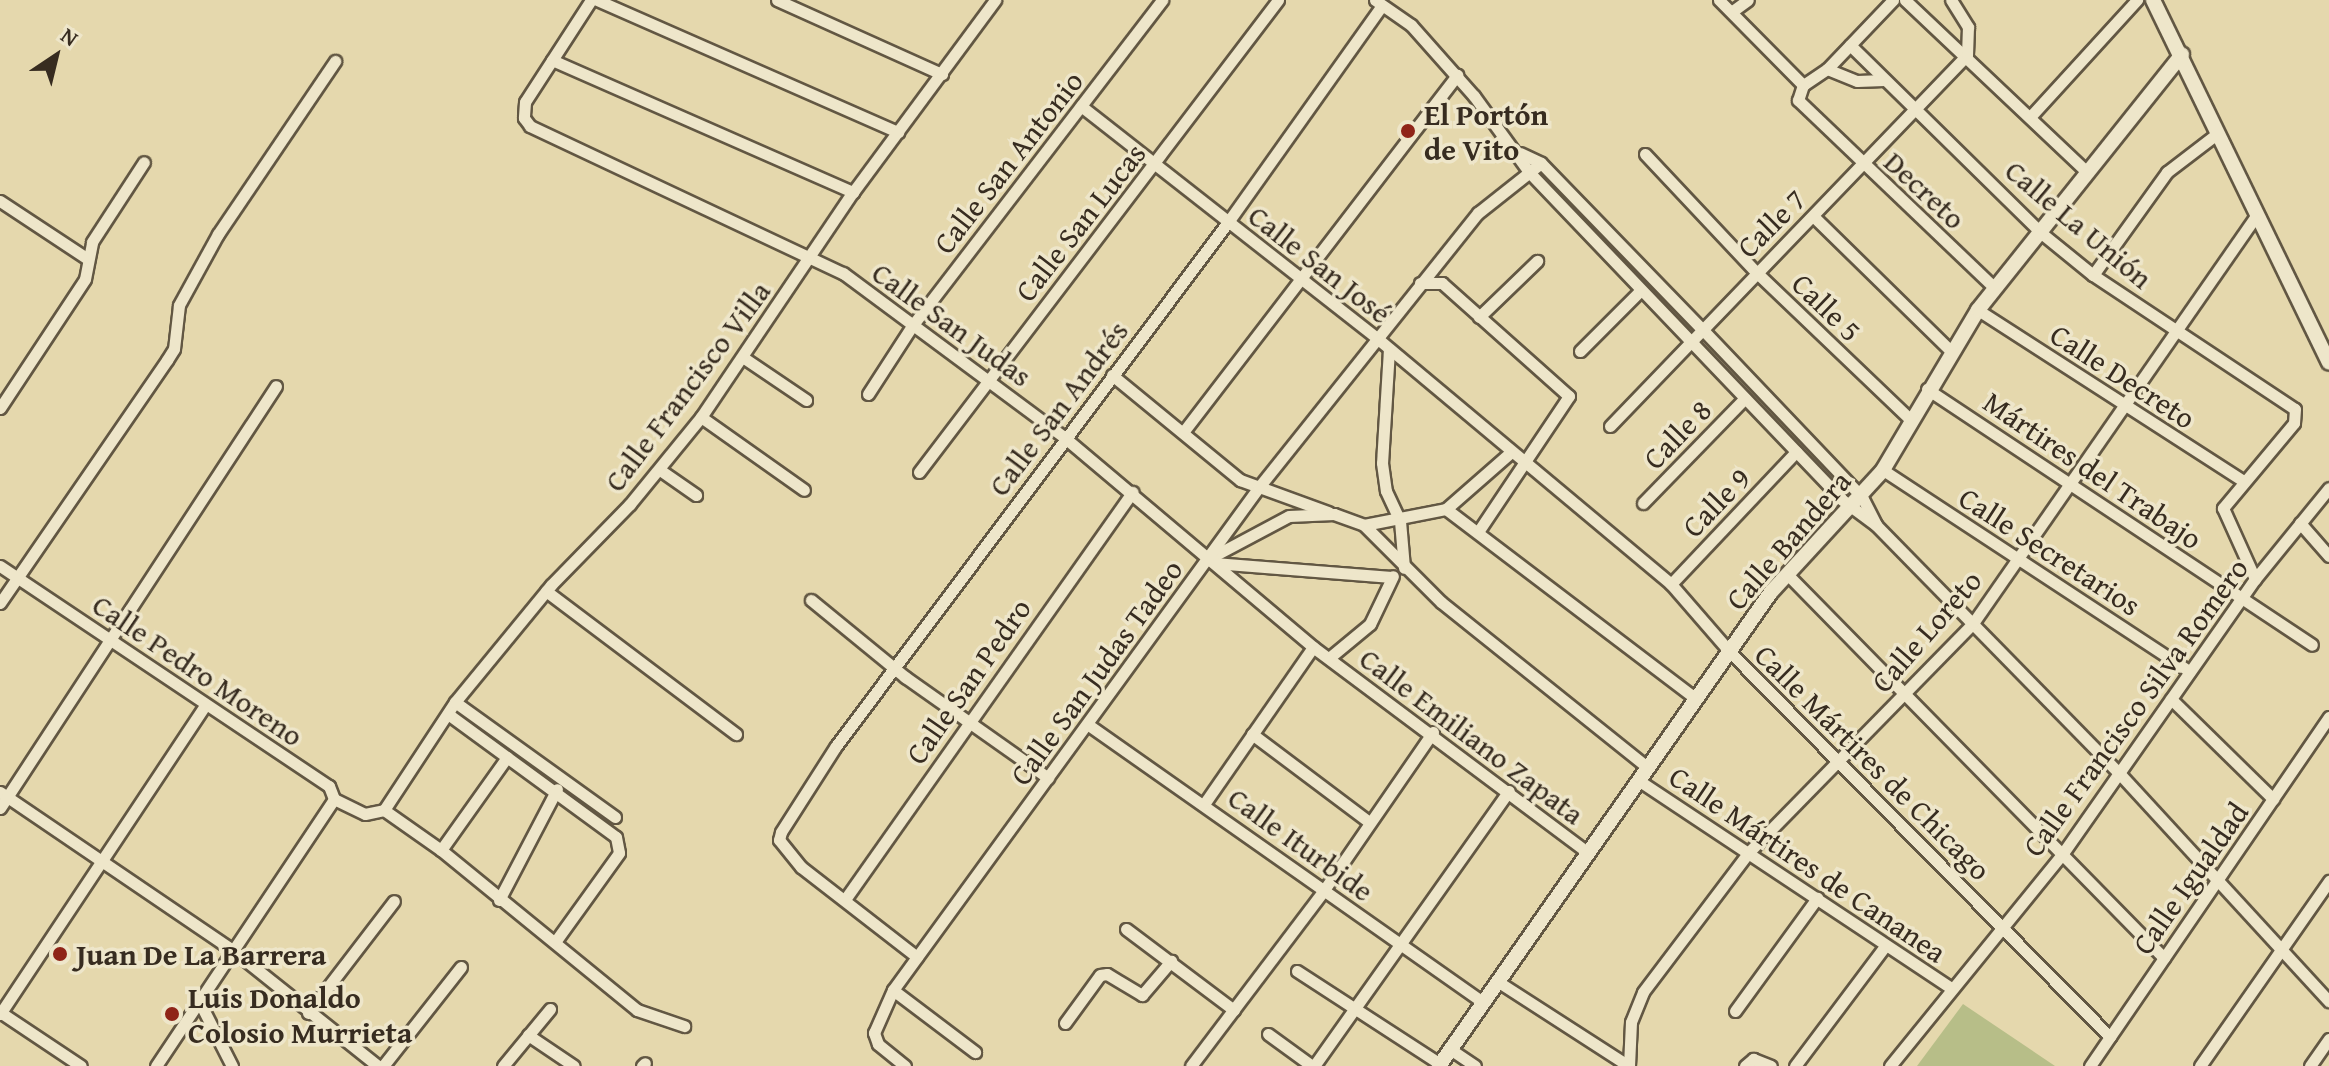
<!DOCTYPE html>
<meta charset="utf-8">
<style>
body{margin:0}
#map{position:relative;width:2329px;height:1066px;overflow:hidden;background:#e5d8ad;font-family:"Gentium Book Plus",serif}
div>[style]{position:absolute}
.green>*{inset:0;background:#b7be88}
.roads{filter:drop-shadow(2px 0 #625743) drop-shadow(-2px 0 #625743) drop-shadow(0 2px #625743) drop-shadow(0 -2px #625743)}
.minor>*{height:11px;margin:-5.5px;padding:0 5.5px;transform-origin:5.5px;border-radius:5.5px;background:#eee6ca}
.tertiary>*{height:14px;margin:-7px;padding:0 7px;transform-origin:7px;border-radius:7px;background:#eee6ca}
.dots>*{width:22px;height:22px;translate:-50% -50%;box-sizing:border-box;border:4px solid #eee6ca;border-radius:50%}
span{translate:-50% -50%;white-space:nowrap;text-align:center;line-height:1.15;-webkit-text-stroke:7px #eee6ca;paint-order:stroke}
.poi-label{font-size:30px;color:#372c20;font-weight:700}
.left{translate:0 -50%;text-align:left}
.street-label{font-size:30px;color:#372c20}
.north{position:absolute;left:16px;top:16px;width:80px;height:80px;-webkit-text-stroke:6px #eee6ca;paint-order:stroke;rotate:35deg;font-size:22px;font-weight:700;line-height:32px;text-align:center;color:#372c20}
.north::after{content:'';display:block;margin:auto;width:28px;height:36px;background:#372c20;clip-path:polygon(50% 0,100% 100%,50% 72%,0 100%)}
</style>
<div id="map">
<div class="green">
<div style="clip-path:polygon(1963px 1004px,2055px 1066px,1917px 1066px)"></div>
</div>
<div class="roads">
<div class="minor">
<div style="left:591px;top:0;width:121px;rotate:122.9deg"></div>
<div style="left:525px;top:102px;width:16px;rotate:94deg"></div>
<div style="left:524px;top:118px;width:10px;rotate:53deg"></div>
<div style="left:530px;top:126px;width:346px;rotate:25.2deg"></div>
<div style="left:843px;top:273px;width:277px;rotate:36.6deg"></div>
<div style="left:1065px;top:438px;width:324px;rotate:40.1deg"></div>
<div style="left:1313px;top:647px;width:342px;rotate:36.8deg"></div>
<div style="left:597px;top:0;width:329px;rotate:23.7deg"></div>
<div style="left:777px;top:0;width:181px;rotate:24.2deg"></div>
<div style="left:1375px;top:0;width:44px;rotate:34.8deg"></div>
<div style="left:1411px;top:25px;width:95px;rotate:48.4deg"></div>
<div style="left:1474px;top:96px;width:94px;rotate:54.1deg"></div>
<div style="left:1529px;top:172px;width:452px;rotate:46.3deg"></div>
<div style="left:1841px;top:499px;width:44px;rotate:36.6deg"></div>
<div style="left:1876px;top:525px;width:347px;rotate:45.6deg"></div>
<div style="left:2119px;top:773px;width:310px;rotate:47.4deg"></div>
<div style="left:1719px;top:0;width:120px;rotate:45.3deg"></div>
<div style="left:1893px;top:0;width:95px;rotate:133.7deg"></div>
<div style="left:1827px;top:69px;width:29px;rotate:146deg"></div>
<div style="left:1803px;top:85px;width:16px;rotate:108deg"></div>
<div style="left:1798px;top:100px;width:272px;rotate:43.7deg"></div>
<div style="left:1905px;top:0;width:250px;rotate:43.4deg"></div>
<div style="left:1734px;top:10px;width:17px;rotate:-36deg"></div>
<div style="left:1850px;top:45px;width:267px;rotate:44.5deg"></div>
<div style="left:2040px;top:232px;width:68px;rotate:39.1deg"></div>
<div style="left:2093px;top:275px;width:242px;rotate:33.6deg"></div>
<div style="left:2295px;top:409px;width:14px;rotate:94deg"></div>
<div style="left:2294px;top:423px;width:111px;rotate:129.9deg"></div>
<div style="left:2223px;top:508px;width:78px;rotate:65.7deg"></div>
<div style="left:552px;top:60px;width:329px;rotate:23.7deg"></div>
<div style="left:1827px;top:69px;width:32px;rotate:22deg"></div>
<div style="left:1857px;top:81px;width:27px;rotate:-2deg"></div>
<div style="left:1081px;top:106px;width:377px;rotate:38.1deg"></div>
<div style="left:1378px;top:339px;width:382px;rotate:39.9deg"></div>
<div style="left:1671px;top:584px;width:89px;rotate:49.1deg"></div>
<div style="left:1729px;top:651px;width:542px;rotate:45.37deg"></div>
<div style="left:2030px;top:117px;width:159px;rotate:-47.6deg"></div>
<div style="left:1520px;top:153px;width:23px;rotate:25deg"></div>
<div style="left:1541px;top:163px;width:233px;rotate:45.9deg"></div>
<div style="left:1703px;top:330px;width:231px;rotate:46.4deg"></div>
<div style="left:1862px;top:497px;width:30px;rotate:63deg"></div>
<div style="left:1645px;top:154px;width:162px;rotate:46.8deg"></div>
<div style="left:1756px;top:272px;width:216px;rotate:43.7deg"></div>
<div style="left:0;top:201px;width:105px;rotate:33.4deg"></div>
<div style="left:1813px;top:216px;width:192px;rotate:44.4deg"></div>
<div style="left:2093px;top:275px;width:127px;rotate:-54.3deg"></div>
<div style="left:2167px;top:172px;width:64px;rotate:-37.4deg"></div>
<div style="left:1420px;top:283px;width:22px"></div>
<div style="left:1442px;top:283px;width:170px;rotate:41.7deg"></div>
<div style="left:1569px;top:396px;width:164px;rotate:123.8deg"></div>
<div style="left:1978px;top:310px;width:315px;rotate:32.8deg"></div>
<div style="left:1479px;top:317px;width:81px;rotate:-44deg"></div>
<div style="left:1389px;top:349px;width:114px;rotate:93.5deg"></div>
<div style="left:1382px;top:463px;width:28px;rotate:82deg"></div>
<div style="left:1386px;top:491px;width:33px;rotate:65deg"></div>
<div style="left:1400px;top:521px;width:47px;rotate:85.1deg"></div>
<div style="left:1580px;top:351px;width:86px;rotate:-45deg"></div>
<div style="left:744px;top:358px;width:75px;rotate:34.1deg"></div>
<div style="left:1112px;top:375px;width:166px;rotate:39.4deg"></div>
<div style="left:1240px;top:480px;width:94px;rotate:20deg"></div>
<div style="left:1927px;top:389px;width:462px;rotate:33.6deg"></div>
<div style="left:868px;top:394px;width:81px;rotate:-57.1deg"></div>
<div style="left:912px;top:326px;width:411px;rotate:-52.5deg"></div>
<div style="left:0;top:408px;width:154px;rotate:-56.6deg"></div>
<div style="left:85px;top:279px;width:38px;rotate:-79deg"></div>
<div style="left:92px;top:242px;width:95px;rotate:-57deg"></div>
<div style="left:701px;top:417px;width:126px;rotate:35.3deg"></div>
<div style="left:1610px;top:426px;width:515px;rotate:-46.1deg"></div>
<div style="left:1967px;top:55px;width:28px;rotate:-88deg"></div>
<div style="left:1968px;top:27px;width:32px;rotate:-122deg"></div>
<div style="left:1184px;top:431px;width:449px;rotate:-52.5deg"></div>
<div style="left:660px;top:470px;width:44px;rotate:34.8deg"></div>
<div style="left:1883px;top:470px;width:367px;rotate:33.3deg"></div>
<div style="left:919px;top:472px;width:593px;rotate:-52.74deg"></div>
<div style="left:1643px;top:503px;width:146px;rotate:-45.8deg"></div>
<div style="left:1446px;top:509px;width:85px;rotate:-41.2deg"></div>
<div style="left:2300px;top:523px;width:44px;rotate:48.7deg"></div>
<div style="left:1364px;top:525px;width:109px;rotate:45deg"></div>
<div style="left:1441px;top:602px;width:264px;rotate:38.7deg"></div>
<div style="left:1210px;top:558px;width:89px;rotate:-28deg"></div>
<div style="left:1289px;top:516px;width:45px;rotate:-2.5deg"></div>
<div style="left:1334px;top:514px;width:32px;rotate:20deg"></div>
<div style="left:1364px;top:525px;width:84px;rotate:-11deg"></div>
<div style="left:1446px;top:509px;width:314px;rotate:37.2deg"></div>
<div style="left:1214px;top:563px;width:178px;rotate:4.5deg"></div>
<div style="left:0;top:566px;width:396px;rotate:33.8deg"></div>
<div style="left:329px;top:786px;width:14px;rotate:69deg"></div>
<div style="left:334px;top:799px;width:34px;rotate:26deg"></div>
<div style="left:365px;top:814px;width:19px;rotate:-12deg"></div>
<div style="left:384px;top:810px;width:129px;rotate:-56.7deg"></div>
<div style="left:455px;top:702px;width:151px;rotate:-50.6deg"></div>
<div style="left:551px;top:585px;width:113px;rotate:-45.7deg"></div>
<div style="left:630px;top:504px;width:112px;rotate:-50.8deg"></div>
<div style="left:701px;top:417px;width:272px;rotate:-56deg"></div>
<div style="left:853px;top:192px;width:239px;rotate:-53.5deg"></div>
<div style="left:1787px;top:574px;width:538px;rotate:45.53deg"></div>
<div style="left:1671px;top:584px;width:182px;rotate:-46.6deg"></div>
<div style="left:546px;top:591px;width:238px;rotate:37deg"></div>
<div style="left:811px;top:600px;width:122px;rotate:39.3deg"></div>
<div style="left:905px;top:677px;width:175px;rotate:35.2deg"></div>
<div style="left:0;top:603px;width:295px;rotate:-55.5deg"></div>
<div style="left:167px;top:360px;width:13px;rotate:-58deg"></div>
<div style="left:174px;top:349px;width:44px;rotate:-83.5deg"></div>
<div style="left:179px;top:305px;width:81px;rotate:-61.2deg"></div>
<div style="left:218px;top:234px;width:209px;rotate:-55.9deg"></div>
<div style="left:1329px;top:658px;width:53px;rotate:-39.7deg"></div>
<div style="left:1370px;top:624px;width:53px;rotate:-64.4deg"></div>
<div style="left:2171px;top:699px;width:143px;rotate:44.4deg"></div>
<div style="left:455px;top:702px;width:197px;rotate:35.7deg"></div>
<div style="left:448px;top:714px;width:208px;rotate:36.2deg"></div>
<div style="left:616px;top:837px;width:16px;rotate:79deg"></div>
<div style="left:619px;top:853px;width:110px;rotate:125.7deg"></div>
<div style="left:1090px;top:726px;width:479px;rotate:35.1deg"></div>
<div style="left:1252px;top:734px;width:145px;rotate:36.9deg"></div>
<div style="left:1638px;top:780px;width:376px;rotate:33.6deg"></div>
<div style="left:0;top:792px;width:284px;rotate:34.2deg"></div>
<div style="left:235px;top:952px;width:183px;rotate:38.6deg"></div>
<div style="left:1204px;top:804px;width:191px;rotate:-55.2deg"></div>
<div style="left:0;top:808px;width:504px;rotate:-56.81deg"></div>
<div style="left:384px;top:810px;width:70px;rotate:35.1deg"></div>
<div style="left:441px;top:850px;width:114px;rotate:-54.6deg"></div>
<div style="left:441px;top:850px;width:253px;rotate:39.2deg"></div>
<div style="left:637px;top:1010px;width:50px;rotate:18.8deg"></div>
<div style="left:846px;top:898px;width:497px;rotate:-54.8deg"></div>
<div style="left:499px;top:900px;width:125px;rotate:-62.4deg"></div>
<div style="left:1126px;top:929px;width:135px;rotate:36.9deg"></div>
<div style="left:917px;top:957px;width:147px;rotate:-142.2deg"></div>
<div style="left:801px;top:867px;width:35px;rotate:-129deg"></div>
<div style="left:779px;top:840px;width:8px;rotate:-76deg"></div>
<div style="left:781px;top:832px;width:102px;rotate:-57.4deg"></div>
<div style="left:836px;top:746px;width:654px;rotate:-53.2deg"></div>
<div style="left:1228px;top:222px;width:264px;rotate:-54.6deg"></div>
<div style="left:1297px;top:971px;width:171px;rotate:33deg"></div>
<div style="left:1497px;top:981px;width:157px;rotate:32.8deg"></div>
<div style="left:893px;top:990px;width:103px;rotate:37.1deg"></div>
<div style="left:200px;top:1003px;width:71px;rotate:63.1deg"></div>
<div style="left:1735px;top:1011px;width:140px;rotate:-54deg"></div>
<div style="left:0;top:1012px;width:97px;rotate:33.7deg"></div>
<div style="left:308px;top:1013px;width:141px;rotate:-52.5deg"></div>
<div style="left:0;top:1014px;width:371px;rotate:-56.4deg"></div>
<div style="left:1065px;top:1023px;width:59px;rotate:-53.9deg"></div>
<div style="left:1100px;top:975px;width:7px;rotate:-8deg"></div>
<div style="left:1107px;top:974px;width:41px;rotate:31deg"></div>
<div style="left:1142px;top:995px;width:45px;rotate:-49.5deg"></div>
<div style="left:1268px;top:1034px;width:54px;rotate:36deg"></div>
<div style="left:528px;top:1035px;width:55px;rotate:34deg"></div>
<div style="left:1450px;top:1049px;width:30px;rotate:34deg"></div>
<div style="left:156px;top:1066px;width:321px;rotate:-56.3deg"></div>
<div style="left:383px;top:1066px;width:126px;rotate:-51.8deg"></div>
<div style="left:503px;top:1066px;width:74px;rotate:-50.5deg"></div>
<div style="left:642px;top:1066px;width:4px;rotate:-45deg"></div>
<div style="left:905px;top:1066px;width:35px;rotate:-141deg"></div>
<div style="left:878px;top:1044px;width:12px;rotate:-110deg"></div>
<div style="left:874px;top:1033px;width:47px;rotate:-66.2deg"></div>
<div style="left:893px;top:990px;width:622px;rotate:-53.96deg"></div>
<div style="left:1259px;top:487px;width:351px;rotate:-51.4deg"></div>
<div style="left:1478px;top:213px;width:80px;rotate:-38.4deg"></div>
<div style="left:1191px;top:1066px;width:221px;rotate:-52.9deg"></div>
<div style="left:1324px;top:890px;width:192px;rotate:-55.4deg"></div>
<div style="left:1314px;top:1066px;width:337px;rotate:-54.7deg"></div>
<div style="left:1629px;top:1066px;width:44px;rotate:-87.4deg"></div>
<div style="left:1631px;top:1022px;width:32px;rotate:-68deg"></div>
<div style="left:1643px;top:992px;width:174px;rotate:-52.9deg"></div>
<div style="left:1748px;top:853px;width:322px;rotate:-45.6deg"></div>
<div style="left:1973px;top:623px;width:498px;rotate:-55.2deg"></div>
<div style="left:1745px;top:1066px;width:11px;rotate:-41deg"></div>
<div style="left:1753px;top:1059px;width:19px;rotate:21deg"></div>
<div style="left:1795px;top:1066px;width:151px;rotate:-53.1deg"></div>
<div style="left:1890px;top:1066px;width:274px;rotate:-50.9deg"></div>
<div style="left:2063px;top:853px;width:335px;rotate:-55deg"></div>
<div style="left:2255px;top:579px;width:117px;rotate:-50.9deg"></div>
<div style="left:2090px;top:1066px;width:423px;rotate:-55.6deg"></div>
<div style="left:2200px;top:1066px;width:226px;rotate:-55.1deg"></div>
<div style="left:2310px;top:1066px;width:33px;rotate:-55deg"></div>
</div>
<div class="tertiary">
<div style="left:2153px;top:0;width:403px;rotate:64.1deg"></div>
<div style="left:1439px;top:1066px;width:579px;rotate:-54.99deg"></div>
<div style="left:1771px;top:592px;width:166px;rotate:-47.4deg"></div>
<div style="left:1883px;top:470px;width:186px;rotate:-59.3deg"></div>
<div style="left:1978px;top:310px;width:327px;rotate:-51.4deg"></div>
</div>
</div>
<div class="dots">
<div style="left:1408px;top:131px;background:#8f2418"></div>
<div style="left:60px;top:954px;background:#8f2418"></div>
<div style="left:172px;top:1014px;background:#8f2418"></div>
</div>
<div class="poi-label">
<span class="left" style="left:1424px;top:131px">El Portón<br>de Vito</span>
<span class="left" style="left:76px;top:954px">Juan De La Barrera</span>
<span class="left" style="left:188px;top:1014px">Luis Donaldo<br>Colosio Murrieta</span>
</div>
<div class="street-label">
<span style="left:1008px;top:162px;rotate:-52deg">Calle San Antonio</span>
<span style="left:1925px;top:190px;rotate:43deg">Decreto</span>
<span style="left:1080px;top:222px;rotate:-52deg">Calle San Lucas</span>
<span style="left:1771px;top:223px;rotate:-45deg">Calle 7</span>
<span style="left:2079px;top:224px;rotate:40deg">Calle La Unión</span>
<span style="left:1320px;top:264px;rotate:38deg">Calle San José</span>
<span style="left:1827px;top:307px;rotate:44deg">Calle 5</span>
<span style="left:952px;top:324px;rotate:36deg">Calle San Judas</span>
<span style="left:2123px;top:376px;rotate:33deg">Calle Decreto</span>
<span style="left:687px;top:386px;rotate:-53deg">Calle Francisco Villa</span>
<span style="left:1058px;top:408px;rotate:-53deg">Calle San Andrés</span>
<span style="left:1677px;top:434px;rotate:-46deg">Calle 8</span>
<span style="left:2093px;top:470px;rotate:34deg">Mártires del Trabajo</span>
<span style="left:1716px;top:502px;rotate:-46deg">Calle 9</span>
<span style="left:1788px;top:540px;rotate:-49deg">Calle Bandera</span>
<span style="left:2050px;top:551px;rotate:33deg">Calle Secretarios</span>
<span style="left:1926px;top:631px;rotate:-49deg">Calle Loreto</span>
<span style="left:198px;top:670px;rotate:34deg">Calle Pedro Moreno</span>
<span style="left:1096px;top:672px;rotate:-54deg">Calle San Judas Tadeo</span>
<span style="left:968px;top:681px;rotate:-55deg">Calle San Pedro</span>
<span style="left:2135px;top:707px;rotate:-54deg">Calle Francisco Silva Romero</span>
<span style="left:1472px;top:736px;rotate:37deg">Calle Emiliano Zapata</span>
<span style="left:1873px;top:762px;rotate:45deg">Calle Mártires de Chicago</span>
<span style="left:1301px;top:844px;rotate:36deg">Calle Iturbide</span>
<span style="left:1808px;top:864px;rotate:34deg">Calle Mártires de Cananea</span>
<span style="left:2190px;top:878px;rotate:-55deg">Calle Igualdad</span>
</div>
<div class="north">N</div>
</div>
